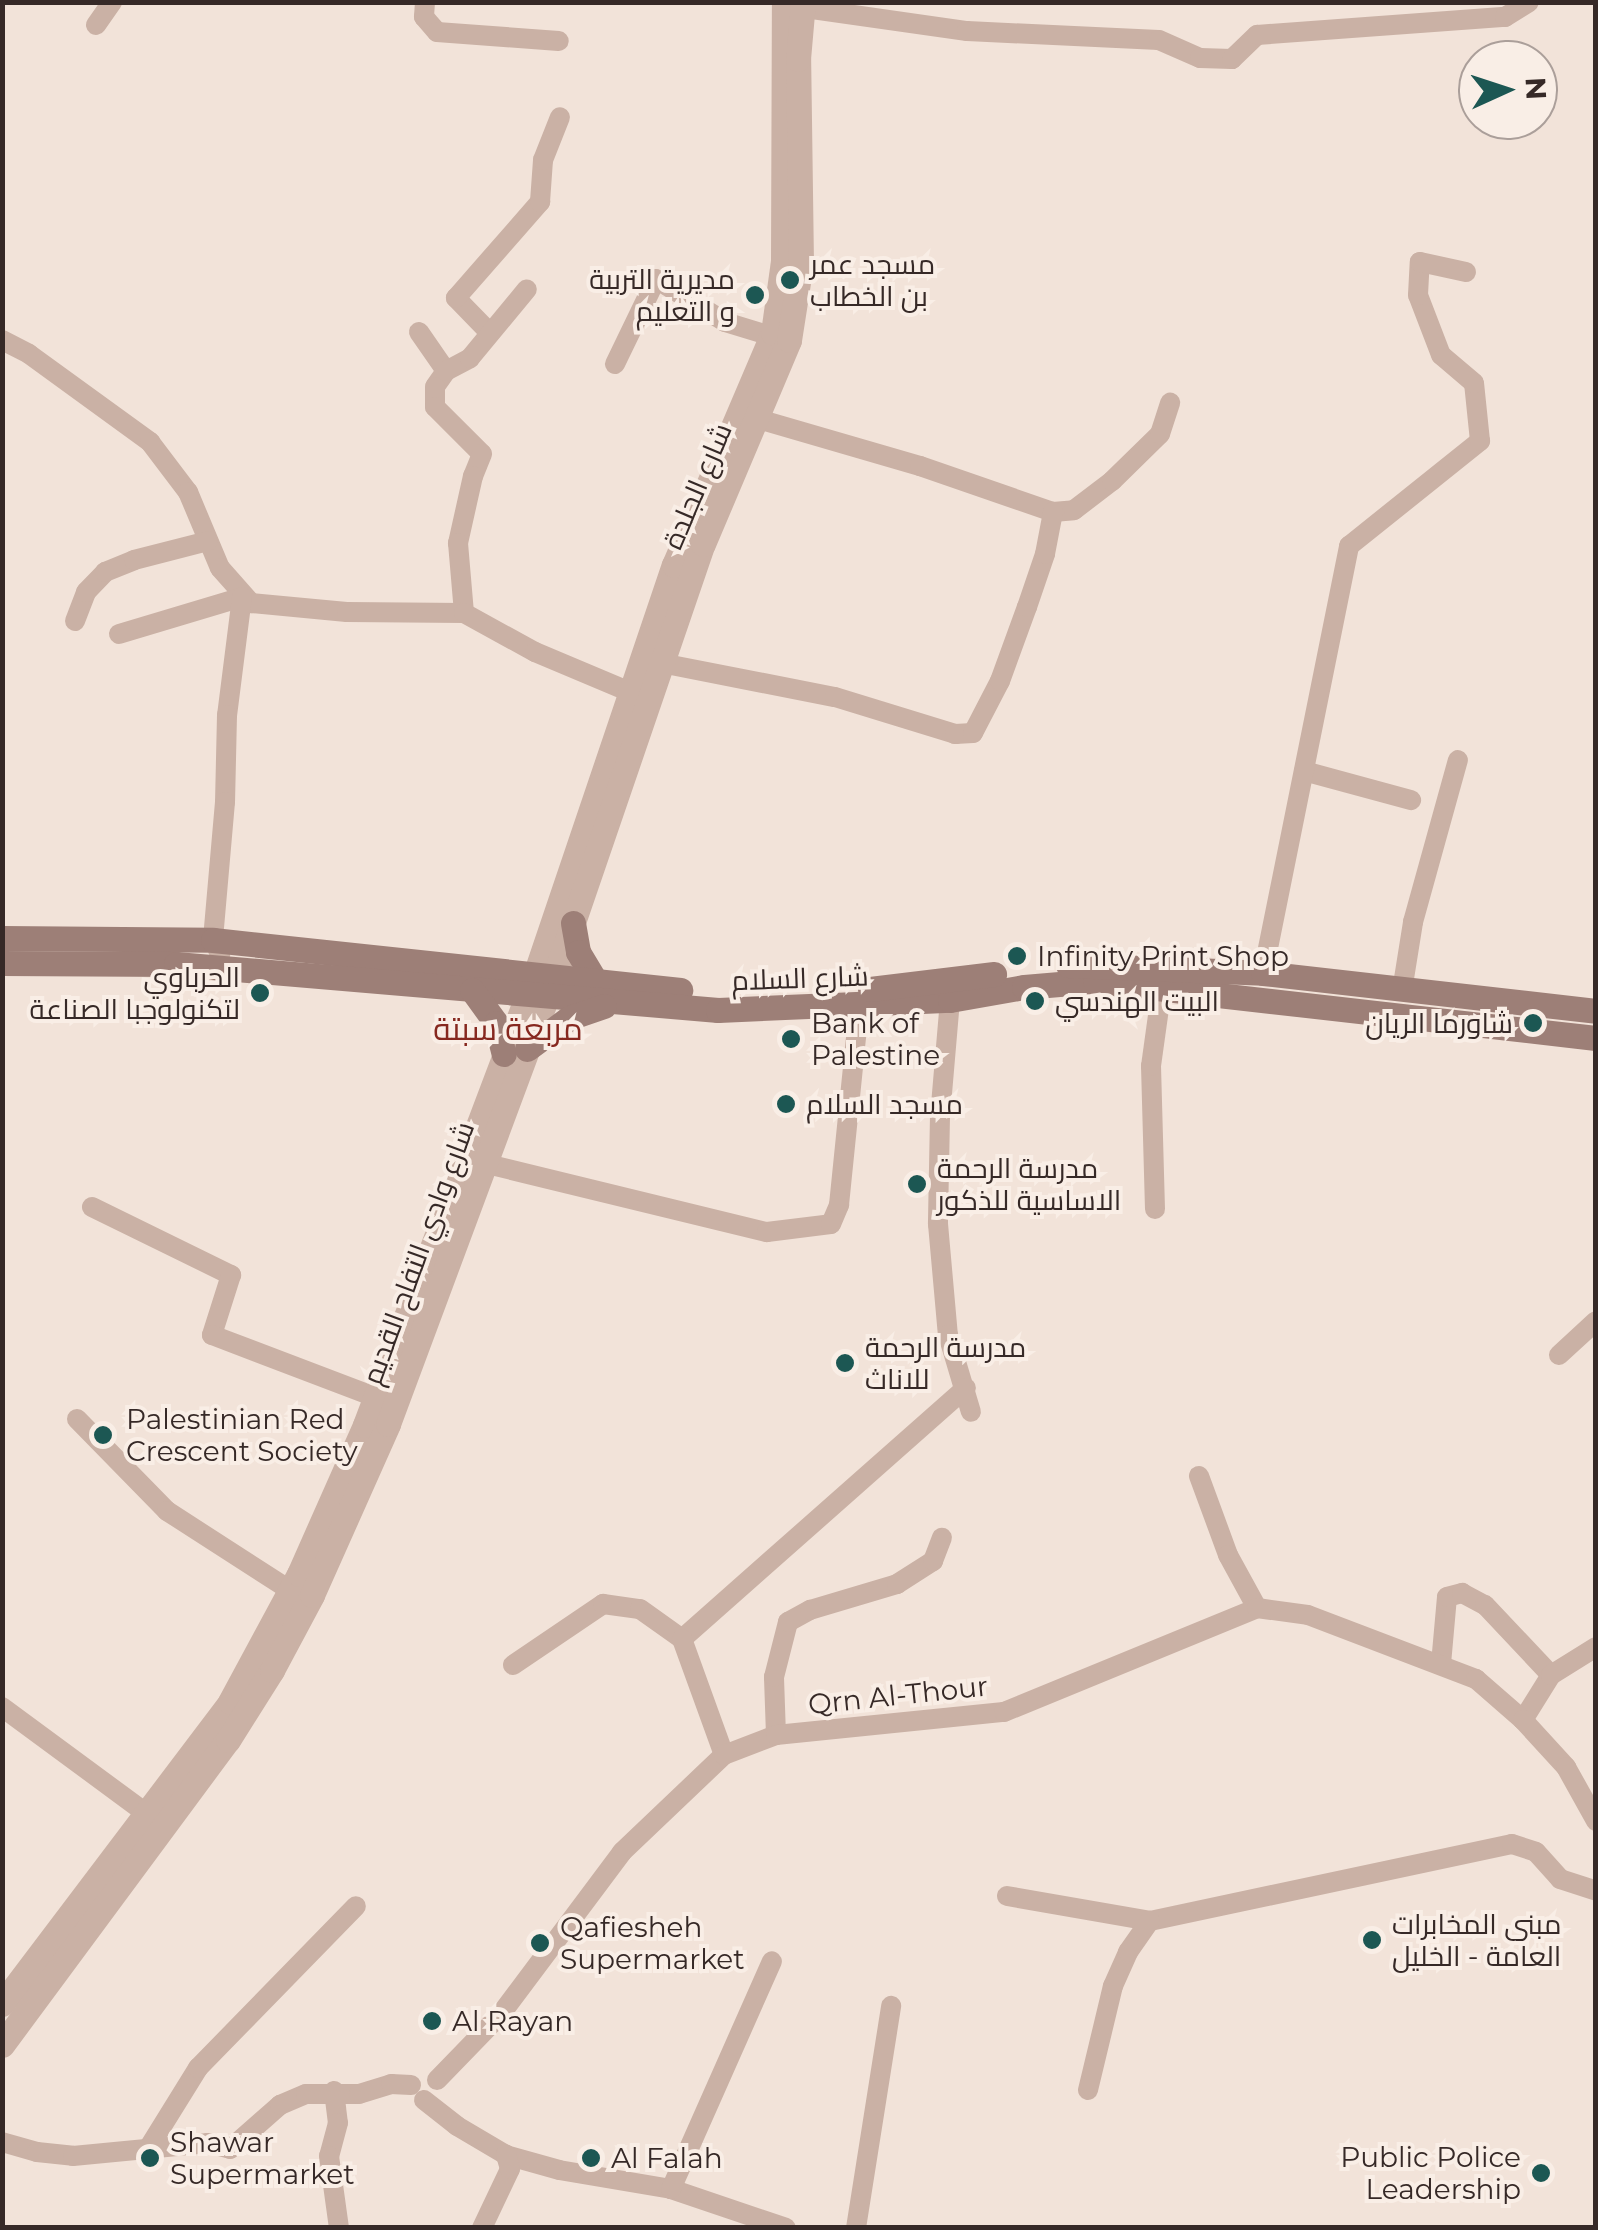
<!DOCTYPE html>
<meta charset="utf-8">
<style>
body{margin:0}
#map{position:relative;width:1598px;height:2230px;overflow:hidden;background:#f2e3d9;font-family:Montserrat,Cairo,sans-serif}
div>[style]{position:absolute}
.minor>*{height:20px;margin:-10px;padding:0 10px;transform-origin:10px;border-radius:10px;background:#cab1a5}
.tertiary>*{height:25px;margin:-12.5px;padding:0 12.5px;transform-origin:12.5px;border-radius:12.5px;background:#cab1a5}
.secondary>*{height:25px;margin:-12.5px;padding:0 12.5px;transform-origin:12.5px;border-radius:12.5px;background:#9d7f77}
.dots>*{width:28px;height:28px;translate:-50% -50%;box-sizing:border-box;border:5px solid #f9eee6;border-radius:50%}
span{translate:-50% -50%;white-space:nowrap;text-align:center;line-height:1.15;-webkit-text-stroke:8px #f9eee6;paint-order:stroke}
.poi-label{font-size:28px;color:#362927}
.left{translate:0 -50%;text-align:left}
.right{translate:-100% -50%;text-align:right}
.street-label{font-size:28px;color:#362927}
.quarter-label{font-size:32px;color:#86281f}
.frame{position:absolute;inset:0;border:5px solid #362927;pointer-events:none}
.north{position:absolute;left:1458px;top:40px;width:100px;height:100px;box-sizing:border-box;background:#f9eee6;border:2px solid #ab9f9a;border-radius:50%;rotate:87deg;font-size:28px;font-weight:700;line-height:40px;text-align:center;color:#362927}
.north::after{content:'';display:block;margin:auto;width:35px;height:45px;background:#1c5753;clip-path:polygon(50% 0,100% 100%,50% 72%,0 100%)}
</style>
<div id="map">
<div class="minor">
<div style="left:425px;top:2px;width:15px;rotate:94deg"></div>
<div style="left:424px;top:17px;width:20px;rotate:49deg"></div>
<div style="left:437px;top:32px;width:122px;rotate:4.2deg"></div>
<div style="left:791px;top:6px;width:178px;rotate:8.1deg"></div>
<div style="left:967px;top:31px;width:192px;rotate:2.7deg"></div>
<div style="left:1159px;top:40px;width:45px;rotate:23.7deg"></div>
<div style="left:1200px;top:58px;width:32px;rotate:2deg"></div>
<div style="left:1232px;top:59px;width:35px;rotate:-44deg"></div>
<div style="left:1257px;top:35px;width:249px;rotate:-4.2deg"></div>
<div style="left:1505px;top:17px;width:28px;rotate:-32deg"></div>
<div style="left:96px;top:25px;width:28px;rotate:-55deg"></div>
<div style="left:419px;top:332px;width:47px;rotate:55.3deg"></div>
<div style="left:446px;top:371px;width:19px;rotate:125deg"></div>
<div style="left:435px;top:387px;width:20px;rotate:90deg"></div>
<div style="left:435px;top:407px;width:66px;rotate:45deg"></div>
<div style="left:482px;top:454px;width:24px;rotate:112deg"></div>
<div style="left:473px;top:476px;width:69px;rotate:102.6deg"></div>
<div style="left:458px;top:543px;width:70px;rotate:85.1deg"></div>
<div style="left:490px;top:333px;width:49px;rotate:-134.2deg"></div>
<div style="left:456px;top:298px;width:128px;rotate:-48.8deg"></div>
<div style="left:540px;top:202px;width:42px;rotate:-85.9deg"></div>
<div style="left:543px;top:160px;width:46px;rotate:-68.4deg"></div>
<div style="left:2px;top:340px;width:30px;rotate:27deg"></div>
<div style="left:29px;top:354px;width:150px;rotate:36deg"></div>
<div style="left:150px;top:442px;width:63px;rotate:52.8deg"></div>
<div style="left:188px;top:492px;width:82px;rotate:67.2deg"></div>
<div style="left:220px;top:568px;width:47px;rotate:48.5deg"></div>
<div style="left:251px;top:603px;width:96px;rotate:5.4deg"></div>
<div style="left:347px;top:612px;width:117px;rotate:0.5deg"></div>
<div style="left:464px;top:613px;width:81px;rotate:28.8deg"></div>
<div style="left:535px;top:652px;width:116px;rotate:22.8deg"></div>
<div style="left:615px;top:364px;width:94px;rotate:-64.2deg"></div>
<div style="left:656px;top:279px;width:81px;rotate:31.9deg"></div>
<div style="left:725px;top:322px;width:48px;rotate:16.9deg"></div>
<div style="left:446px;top:371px;width:27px;rotate:-28deg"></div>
<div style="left:470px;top:358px;width:89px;rotate:-50.4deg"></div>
<div style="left:758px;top:419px;width:169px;rotate:16.2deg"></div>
<div style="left:920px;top:466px;width:141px;rotate:19.1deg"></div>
<div style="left:1053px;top:512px;width:21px;rotate:-5deg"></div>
<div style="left:1074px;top:510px;width:48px;rotate:-37.3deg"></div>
<div style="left:1112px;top:481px;width:67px;rotate:-44.4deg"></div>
<div style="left:1160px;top:434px;width:33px;rotate:-72deg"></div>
<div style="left:75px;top:621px;width:31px;rotate:-69deg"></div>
<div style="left:86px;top:592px;width:28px;rotate:-46deg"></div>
<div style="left:105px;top:572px;width:31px;rotate:-22deg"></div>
<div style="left:134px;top:560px;width:76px;rotate:-14.4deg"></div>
<div style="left:119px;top:634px;width:128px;rotate:-16.7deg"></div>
<div style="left:242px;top:597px;width:119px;rotate:97.2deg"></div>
<div style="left:227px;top:715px;width:87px;rotate:91.3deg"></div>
<div style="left:225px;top:802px;width:139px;rotate:95deg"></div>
<div style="left:213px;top:940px;width:16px;rotate:63deg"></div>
<div style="left:661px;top:663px;width:177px;rotate:11.1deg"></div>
<div style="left:835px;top:697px;width:126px;rotate:17.1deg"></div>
<div style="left:955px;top:734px;width:18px;rotate:-3deg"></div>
<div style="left:973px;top:733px;width:59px;rotate:-62.6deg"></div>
<div style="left:1000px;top:681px;width:79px;rotate:-70deg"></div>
<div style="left:1027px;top:607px;width:56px;rotate:-71.2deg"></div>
<div style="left:1045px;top:554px;width:43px;rotate:-79.2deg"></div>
<div style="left:1304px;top:771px;width:111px;rotate:15.2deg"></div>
<div style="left:1263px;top:973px;width:436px;rotate:-78.6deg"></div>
<div style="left:1349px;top:546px;width:168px;rotate:-38.7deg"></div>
<div style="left:1480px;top:441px;width:58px;rotate:-95.9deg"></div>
<div style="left:1474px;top:383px;width:43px;rotate:-139.7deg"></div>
<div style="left:1441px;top:355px;width:64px;rotate:-111deg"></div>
<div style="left:1418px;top:295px;width:33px;rotate:-87deg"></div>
<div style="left:1420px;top:262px;width:47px;rotate:12.3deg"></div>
<div style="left:1402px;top:991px;width:70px;rotate:-80.9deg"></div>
<div style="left:1413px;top:922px;width:168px;rotate:-74.5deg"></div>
<div style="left:950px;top:1000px;width:116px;rotate:94.9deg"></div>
<div style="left:940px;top:1116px;width:108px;rotate:91.1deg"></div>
<div style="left:938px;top:1224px;width:111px;rotate:84.9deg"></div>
<div style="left:948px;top:1335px;width:80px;rotate:73.4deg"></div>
<div style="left:483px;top:1163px;width:292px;rotate:13.7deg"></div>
<div style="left:767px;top:1232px;width:64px;rotate:-7.1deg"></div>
<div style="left:831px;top:1224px;width:21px;rotate:-67deg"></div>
<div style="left:839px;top:1205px;width:199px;rotate:-84.2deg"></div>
<div style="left:92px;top:1207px;width:155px;rotate:26.1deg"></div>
<div style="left:231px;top:1275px;width:63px;rotate:107.6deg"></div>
<div style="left:212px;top:1335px;width:174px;rotate:20.8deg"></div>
<div style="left:1155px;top:1209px;width:143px;rotate:-91.6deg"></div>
<div style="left:1151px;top:1066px;width:80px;rotate:-82.1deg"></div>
<div style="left:1559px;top:1355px;width:50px;rotate:-42.6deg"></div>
<div style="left:77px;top:1419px;width:129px;rotate:45.6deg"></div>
<div style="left:167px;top:1511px;width:161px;rotate:32.8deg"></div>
<div style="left:1199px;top:1476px;width:84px;rotate:69.8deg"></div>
<div style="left:1228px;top:1555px;width:60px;rotate:61.3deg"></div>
<div style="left:682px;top:1639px;width:379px;rotate:-41.5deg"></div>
<div style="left:1441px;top:1664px;width:67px;rotate:-84.9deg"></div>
<div style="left:1447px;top:1597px;width:16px;rotate:-15deg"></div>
<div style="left:1462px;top:1593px;width:26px;rotate:28deg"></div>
<div style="left:1485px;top:1605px;width:96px;rotate:46.7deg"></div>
<div style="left:513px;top:1665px;width:109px;rotate:-34.1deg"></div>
<div style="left:603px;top:1604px;width:37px;rotate:8deg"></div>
<div style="left:640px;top:1609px;width:52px;rotate:35.5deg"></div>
<div style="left:682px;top:1639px;width:123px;rotate:70.1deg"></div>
<div style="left:2px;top:1707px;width:194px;rotate:36.4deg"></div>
<div style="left:1523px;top:1720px;width:53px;rotate:-58.1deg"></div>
<div style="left:1551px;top:1675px;width:53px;rotate:-31.9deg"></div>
<div style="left:776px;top:1735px;width:58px;rotate:-92deg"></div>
<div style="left:774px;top:1677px;width:57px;rotate:-75.7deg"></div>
<div style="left:788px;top:1622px;width:25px;rotate:-29deg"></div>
<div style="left:810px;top:1610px;width:91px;rotate:-16.6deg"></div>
<div style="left:897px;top:1584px;width:43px;rotate:-32.6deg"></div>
<div style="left:933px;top:1561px;width:25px;rotate:-69deg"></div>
<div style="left:1007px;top:1896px;width:145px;rotate:9.9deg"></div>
<div style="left:1150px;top:1921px;width:370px;rotate:-12deg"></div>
<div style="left:1512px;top:1844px;width:25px;rotate:18deg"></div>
<div style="left:1536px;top:1852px;width:36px;rotate:48deg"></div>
<div style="left:1560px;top:1879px;width:38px;rotate:18deg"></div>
<div style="left:437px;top:2080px;width:92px;rotate:-45.9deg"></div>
<div style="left:501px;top:2014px;width:202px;rotate:-53.2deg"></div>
<div style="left:622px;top:1852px;width:141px;rotate:-43.6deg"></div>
<div style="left:724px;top:1755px;width:56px;rotate:-21deg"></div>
<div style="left:776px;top:1735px;width:229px;rotate:-5.8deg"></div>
<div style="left:1004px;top:1712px;width:274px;rotate:-22.3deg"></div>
<div style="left:1257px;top:1608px;width:51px;rotate:7.8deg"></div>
<div style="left:1308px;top:1615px;width:180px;rotate:20.9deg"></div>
<div style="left:1476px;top:1679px;width:62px;rotate:41.1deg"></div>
<div style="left:1523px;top:1720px;width:64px;rotate:47.5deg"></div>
<div style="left:1566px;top:1767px;width:62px;rotate:60.9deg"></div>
<div style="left:1088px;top:2090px;width:107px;rotate:-76.5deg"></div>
<div style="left:1113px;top:1986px;width:37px;rotate:-66deg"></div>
<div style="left:1128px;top:1952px;width:38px;rotate:-55deg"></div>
<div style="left:334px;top:2091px;width:32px;rotate:83deg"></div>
<div style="left:338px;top:2123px;width:34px;rotate:105deg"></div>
<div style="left:329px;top:2156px;width:73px;rotate:82.1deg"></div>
<div style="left:424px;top:2100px;width:42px;rotate:38.2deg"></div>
<div style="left:457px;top:2126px;width:57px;rotate:30.6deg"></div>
<div style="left:506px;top:2155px;width:55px;rotate:15.8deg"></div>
<div style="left:559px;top:2170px;width:114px;rotate:9.6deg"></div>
<div style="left:671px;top:2189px;width:121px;rotate:18.7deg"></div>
<div style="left:2px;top:2142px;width:36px;rotate:16deg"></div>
<div style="left:37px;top:2152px;width:36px;rotate:6deg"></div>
<div style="left:73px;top:2156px;width:136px;rotate:-5.5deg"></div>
<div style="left:208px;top:2143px;width:23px;rotate:15deg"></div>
<div style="left:230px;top:2149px;width:67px;rotate:-41.3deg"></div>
<div style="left:280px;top:2105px;width:28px;rotate:-23deg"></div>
<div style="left:306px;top:2094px;width:53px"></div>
<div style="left:359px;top:2094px;width:34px;rotate:-17deg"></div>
<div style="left:391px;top:2084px;width:20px;rotate:3deg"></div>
<div style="left:146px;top:2152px;width:99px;rotate:-58.2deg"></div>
<div style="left:198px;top:2068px;width:226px;rotate:-45.7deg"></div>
<div style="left:671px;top:2189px;width:249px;rotate:-66.1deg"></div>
<div style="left:482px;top:2228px;width:65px;rotate:-64.6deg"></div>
<div style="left:510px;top:2169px;width:15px;rotate:-106deg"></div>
<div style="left:856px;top:2228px;width:225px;rotate:-81deg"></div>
</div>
<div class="tertiary">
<div style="left:2px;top:2004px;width:378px;rotate:-52.9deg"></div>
<div style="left:230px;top:1702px;width:145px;rotate:-61.7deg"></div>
<div style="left:299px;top:1574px;width:163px;rotate:-66.1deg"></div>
<div style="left:365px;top:1425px;width:481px;rotate:-69.3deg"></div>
<div style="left:535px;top:975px;width:433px;rotate:-71.3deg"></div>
<div style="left:674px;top:565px;width:252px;rotate:-66.9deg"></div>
<div style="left:773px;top:333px;width:73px;rotate:-82.1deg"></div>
<div style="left:783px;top:261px;width:259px;rotate:-89.8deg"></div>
<div style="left:2px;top:2045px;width:380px;rotate:-53.5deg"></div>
<div style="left:228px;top:1740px;width:83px;rotate:-57.8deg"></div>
<div style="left:272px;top:1670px;width:85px;rotate:-61.9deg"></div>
<div style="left:312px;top:1595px;width:187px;rotate:-66deg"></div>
<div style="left:388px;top:1424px;width:476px;rotate:-69.6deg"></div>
<div style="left:554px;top:978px;width:459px;rotate:-71.1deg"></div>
<div style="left:703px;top:544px;width:221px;rotate:-67.1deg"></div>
<div style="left:789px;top:340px;width:78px;rotate:-81.1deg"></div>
<div style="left:801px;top:263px;width:204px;rotate:-90.8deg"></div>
<div style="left:798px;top:59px;width:57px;rotate:-85deg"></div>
</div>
<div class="secondary">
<div style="left:573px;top:923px;width:29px;rotate:80deg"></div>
<div style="left:578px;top:952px;width:35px;rotate:59deg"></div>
<div style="left:2px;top:938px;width:211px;rotate:0.5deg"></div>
<div style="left:213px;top:940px;width:470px;rotate:6.1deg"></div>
<div style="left:2px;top:963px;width:174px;rotate:0.3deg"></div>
<div style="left:176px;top:964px;width:544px;rotate:4.85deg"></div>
<div style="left:718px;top:1010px;width:232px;rotate:-2.5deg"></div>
<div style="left:950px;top:1000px;width:75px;rotate:-10deg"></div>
<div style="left:1024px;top:987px;width:71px;rotate:-4.8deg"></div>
<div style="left:1095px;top:981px;width:504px;rotate:6.49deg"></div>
<div style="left:1068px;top:965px;width:195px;rotate:2.3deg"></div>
<div style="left:1263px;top:973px;width:335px;rotate:6.5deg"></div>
<div style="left:870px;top:989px;width:125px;rotate:-6.9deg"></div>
<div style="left:472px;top:990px;width:41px;rotate:54deg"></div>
<div style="left:496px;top:1023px;width:32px;rotate:76deg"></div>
<div style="left:527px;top:1049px;width:52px;rotate:-36.4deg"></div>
<div style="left:569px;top:1018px;width:37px;rotate:-19deg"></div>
</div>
<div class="dots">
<div style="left:790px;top:280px;background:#1c5753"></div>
<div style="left:755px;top:295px;background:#1c5753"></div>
<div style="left:1017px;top:956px;background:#1c5753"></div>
<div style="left:260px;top:993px;background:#1c5753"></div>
<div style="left:1035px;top:1001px;background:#1c5753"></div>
<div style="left:1533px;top:1023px;background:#1c5753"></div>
<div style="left:791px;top:1039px;background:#1c5753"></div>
<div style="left:786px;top:1104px;background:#1c5753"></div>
<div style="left:917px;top:1184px;background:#1c5753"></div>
<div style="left:845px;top:1363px;background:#1c5753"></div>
<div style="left:103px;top:1435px;background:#1c5753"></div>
<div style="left:1372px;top:1940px;background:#1c5753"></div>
<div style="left:540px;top:1943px;background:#1c5753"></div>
<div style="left:432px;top:2021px;background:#1c5753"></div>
<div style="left:150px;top:2158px;background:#1c5753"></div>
<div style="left:591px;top:2158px;background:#1c5753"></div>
<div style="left:1541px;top:2173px;background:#1c5753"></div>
</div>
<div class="poi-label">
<span class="left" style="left:810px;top:280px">مسجد عمر<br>بن الخطاب</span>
<span class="right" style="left:735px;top:295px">مديرية التربية<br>و التعليم</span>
<span class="left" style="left:1037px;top:956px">Infinity Print Shop</span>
<span class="right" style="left:240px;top:993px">الحرباوي<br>لتكنولوجبا الصناعة</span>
<span class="left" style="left:1055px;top:1001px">البيت الهندسي</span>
<span class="left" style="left:811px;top:1039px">Bank of<br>Palestine</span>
<span class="right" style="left:1513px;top:1023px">شاورما الريان</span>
<span class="left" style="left:806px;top:1104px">مسجد السلام</span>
<span class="left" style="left:937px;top:1184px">مدرسة الرحمة<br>الاساسية للذكور</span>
<span class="left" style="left:865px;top:1363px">مدرسة الرحمة<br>للاناث</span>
<span class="left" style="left:126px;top:1435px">Palestinian Red<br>Crescent Society</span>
<span class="left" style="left:1392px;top:1940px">مبنى المخابرات<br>العامة - الخليل</span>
<span class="left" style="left:560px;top:1943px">Qafiesheh<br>Supermarket</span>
<span class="left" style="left:452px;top:2021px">Al Rayan</span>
<span class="left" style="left:170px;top:2158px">Shawar<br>Supermarket</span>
<span class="right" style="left:1521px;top:2173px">Public Police<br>Leadership</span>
<span class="left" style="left:611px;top:2158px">Al Falah</span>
</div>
<div class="street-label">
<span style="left:697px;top:486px;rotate:-67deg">شارع الجلدة</span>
<span style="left:800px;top:978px;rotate:-2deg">شارع السلام</span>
<span style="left:418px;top:1253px;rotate:-70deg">شارع وادي التفاح القديم</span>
<span style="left:898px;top:1695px;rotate:-6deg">Qrn Al-Thour</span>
</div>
<div class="quarter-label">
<span style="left:508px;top:1029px">مربعة سبتة</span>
</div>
<div class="frame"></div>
<div class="north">N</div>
</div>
